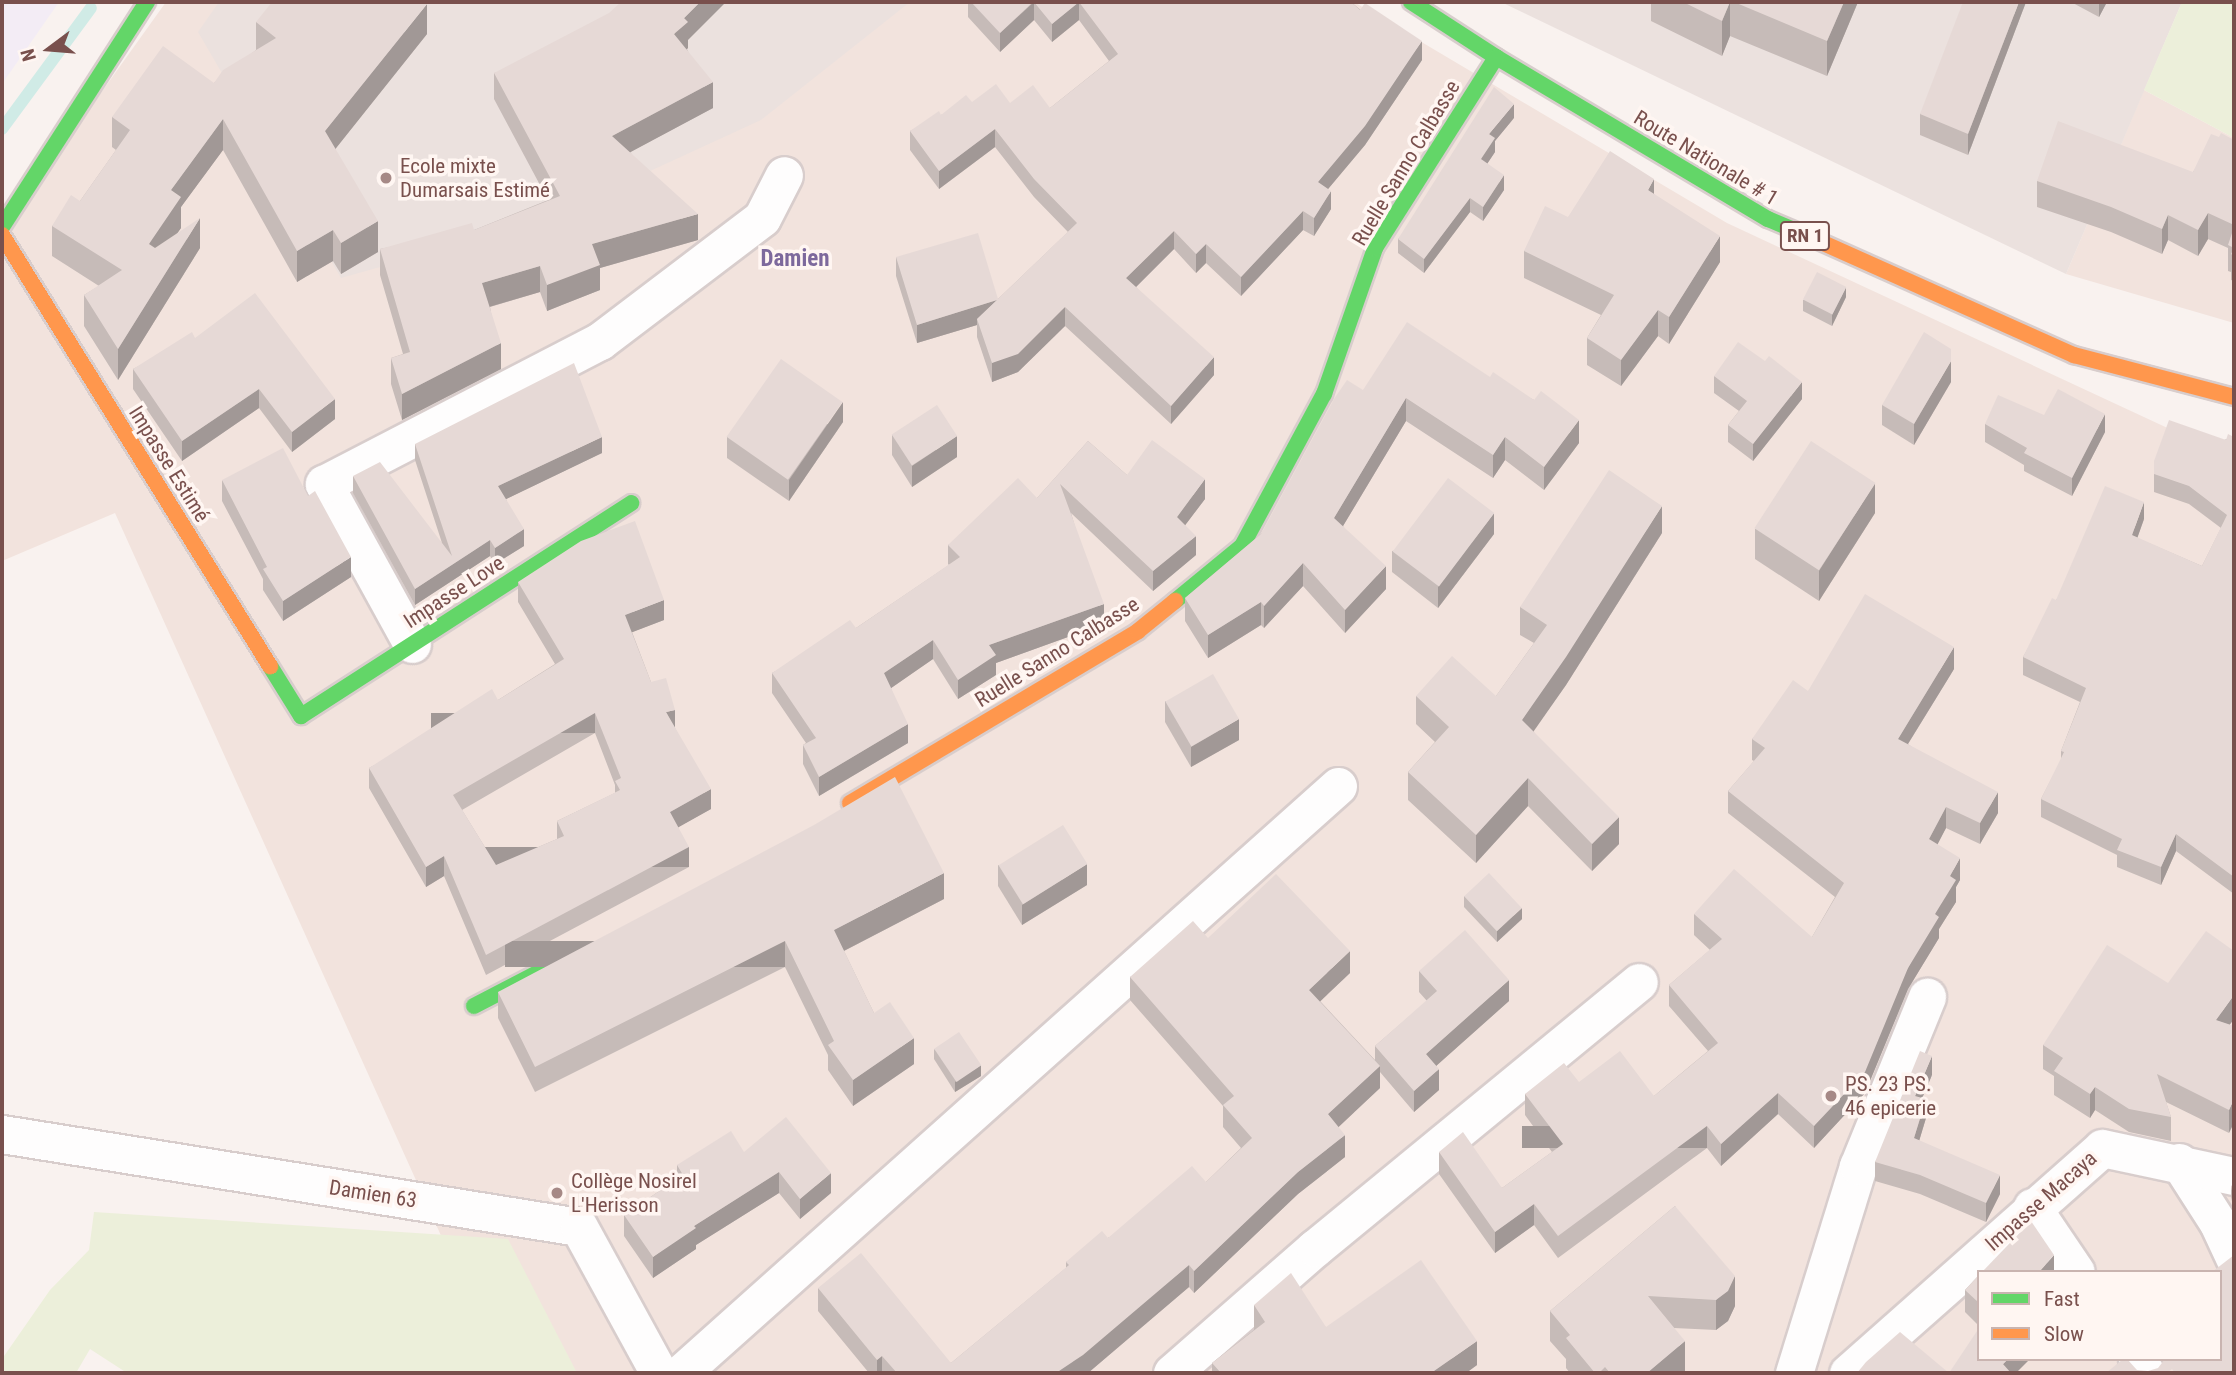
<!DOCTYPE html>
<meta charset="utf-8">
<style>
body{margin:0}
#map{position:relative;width:2236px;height:1375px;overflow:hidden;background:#f9f2ef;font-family:"Roboto Condensed",sans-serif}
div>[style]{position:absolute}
.residential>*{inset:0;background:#f2e3dd}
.industrial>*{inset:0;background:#ebe1de}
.education>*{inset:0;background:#f3ecf5}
.green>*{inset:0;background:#ecefda}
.stream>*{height:12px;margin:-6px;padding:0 6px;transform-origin:6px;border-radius:6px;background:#d0ebe6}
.roads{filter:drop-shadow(2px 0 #d8cdcc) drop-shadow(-2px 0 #d8cdcc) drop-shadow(0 2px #d8cdcc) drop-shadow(0 -2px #d8cdcc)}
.street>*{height:37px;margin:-18.5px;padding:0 18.5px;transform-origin:18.5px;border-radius:18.5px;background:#fefdfd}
.fast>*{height:16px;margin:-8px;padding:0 8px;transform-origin:8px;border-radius:8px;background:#63d668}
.slow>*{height:16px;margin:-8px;padding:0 8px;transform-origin:8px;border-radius:8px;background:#ff974d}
.wall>*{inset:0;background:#c6bbb8}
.shaded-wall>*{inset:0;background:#a19896;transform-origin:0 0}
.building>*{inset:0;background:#e6d9d6;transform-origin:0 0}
.dots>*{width:19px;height:19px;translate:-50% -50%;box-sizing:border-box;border:4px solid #fff6f2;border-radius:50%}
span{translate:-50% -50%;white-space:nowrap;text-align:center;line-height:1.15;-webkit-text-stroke:7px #fff6f2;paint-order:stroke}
.shield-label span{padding:2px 5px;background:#fff6f2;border:2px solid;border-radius:5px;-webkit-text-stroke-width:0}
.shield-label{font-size:19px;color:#79504d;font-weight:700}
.street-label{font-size:21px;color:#79504d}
.poi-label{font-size:21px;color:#79504d}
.left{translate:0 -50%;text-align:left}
.neighbourhood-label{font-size:23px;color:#7d699c;font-weight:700}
.frame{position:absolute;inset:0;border:4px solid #79504d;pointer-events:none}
.legend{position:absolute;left:1977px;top:1270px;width:245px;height:91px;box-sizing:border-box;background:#fff6f2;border:2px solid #c9b4b0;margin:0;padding:9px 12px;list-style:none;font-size:21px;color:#79504d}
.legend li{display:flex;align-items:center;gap:14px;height:35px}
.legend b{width:35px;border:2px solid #c9b4b0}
.north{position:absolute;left:14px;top:14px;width:70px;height:70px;-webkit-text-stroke:5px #fff6f2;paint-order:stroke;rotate:254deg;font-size:19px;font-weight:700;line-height:28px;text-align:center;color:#79504d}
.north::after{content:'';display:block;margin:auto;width:24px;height:32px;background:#79504d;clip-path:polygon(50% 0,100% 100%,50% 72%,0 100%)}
</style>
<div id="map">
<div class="residential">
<div style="clip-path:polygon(evenodd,166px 2px,1354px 2px,1727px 223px,2174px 431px,2234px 447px,2234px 1373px,509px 1373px,466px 1291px,115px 513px,2px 561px,2px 231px,166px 2px,1979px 1272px,2220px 1272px,2220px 1359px,1979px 1359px,1979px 1272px)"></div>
<div style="clip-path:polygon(2144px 90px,2234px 138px,2234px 323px,2066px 274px)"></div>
</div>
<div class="industrial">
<div style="clip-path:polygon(219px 2px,910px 2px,761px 120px,537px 223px,341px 278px,198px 32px)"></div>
<div style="clip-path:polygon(1501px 2px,2182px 2px,2066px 274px)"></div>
</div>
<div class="education">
<div style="clip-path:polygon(2px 2px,59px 2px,2px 84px)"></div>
</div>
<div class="green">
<div style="clip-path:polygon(2182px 2px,2234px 2px,2234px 138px,2144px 90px)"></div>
<div style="clip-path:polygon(94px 1212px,508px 1239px,577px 1373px,127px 1373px,90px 1349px,76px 1373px,2px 1373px,2px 1359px,50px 1290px,89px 1250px)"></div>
</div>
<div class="stream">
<div style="left:2px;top:129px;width:150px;rotate:-53.7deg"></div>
</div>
<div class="roads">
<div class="street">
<div style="left:412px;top:644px;width:183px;rotate:-118.8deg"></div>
<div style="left:324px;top:484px;width:311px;rotate:-27.4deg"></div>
<div style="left:600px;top:341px;width:203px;rotate:-37.2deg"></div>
<div style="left:762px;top:218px;width:48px;rotate:-62.9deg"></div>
<div style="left:2px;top:1134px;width:584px;rotate:9.16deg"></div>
<div style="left:579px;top:1227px;width:166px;rotate:61.3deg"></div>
<div style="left:2179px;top:1162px;width:72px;rotate:57.4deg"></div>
<div style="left:2218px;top:1223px;width:38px;rotate:65deg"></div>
<div style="left:2032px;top:1207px;width:78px;rotate:55.9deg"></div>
<div style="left:2137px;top:1359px;width:17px;rotate:57deg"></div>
<div style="left:681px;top:1373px;width:881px;rotate:-41.78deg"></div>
<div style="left:1172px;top:1373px;width:190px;rotate:-41.2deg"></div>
<div style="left:1315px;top:1248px;width:419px;rotate:-39.4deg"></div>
<div style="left:1794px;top:1373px;width:217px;rotate:-72.8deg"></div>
<div style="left:1858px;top:1166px;width:183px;rotate:-67.8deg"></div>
<div style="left:1848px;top:1373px;width:339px;rotate:-41.5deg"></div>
<div style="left:2102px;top:1148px;width:135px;rotate:12deg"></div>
</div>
<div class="fast">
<div style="left:1411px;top:2px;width:101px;rotate:32.9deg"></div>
<div style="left:1496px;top:57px;width:317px;rotate:30.8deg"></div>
<div style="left:1768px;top:219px;width:38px;rotate:23deg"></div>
<div style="left:2px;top:227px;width:268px;rotate:-57.2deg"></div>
<div style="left:1175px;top:601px;width:87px;rotate:-39.4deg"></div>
<div style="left:1242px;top:546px;width:173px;rotate:-61.7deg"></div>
<div style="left:1324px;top:394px;width:155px;rotate:-70.7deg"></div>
<div style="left:1375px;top:248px;width:226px;rotate:-57.6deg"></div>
<div style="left:270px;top:666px;width:59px;rotate:58.2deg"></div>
<div style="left:301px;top:716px;width:393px;rotate:-32.8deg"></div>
<div style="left:474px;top:1006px;width:80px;rotate:-27.5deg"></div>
</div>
<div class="slow">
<div style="left:1803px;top:234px;width:297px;rotate:24.1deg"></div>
<div style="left:2074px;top:355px;width:165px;rotate:14.7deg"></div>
<div style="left:2px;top:235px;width:508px;rotate:58.13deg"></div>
<div style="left:850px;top:803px;width:335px;rotate:-30.8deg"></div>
<div style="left:1138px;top:631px;width:48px;rotate:-39deg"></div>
</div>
</div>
<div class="wall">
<div style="clip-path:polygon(968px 2px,1351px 2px,1422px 60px,1365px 145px,1328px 189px,1331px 209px,1314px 236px,1303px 230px,1241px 296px,1206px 263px,1196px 273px,1174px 249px,1136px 287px,1214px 375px,1171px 424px,1065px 326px,1018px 372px,992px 382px,977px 337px,977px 325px,917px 343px,896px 276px,896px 257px,998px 299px,1068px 232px,1034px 197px,995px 147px,939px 189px,910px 150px,910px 131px,941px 115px,972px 102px,1010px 103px,1050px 108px,1109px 61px,1079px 20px,1052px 42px,1034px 20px,1000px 52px,968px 17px)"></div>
<div style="clip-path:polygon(1651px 2px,1858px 2px,1827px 76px,1730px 36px,1722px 56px,1651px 21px)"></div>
<div style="clip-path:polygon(2026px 2px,1968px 155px,1920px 135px,1920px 114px)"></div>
<div style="clip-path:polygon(2071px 2px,2107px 2px,2099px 17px)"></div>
<div style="clip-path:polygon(256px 22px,427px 34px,335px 149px,378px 252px,341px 274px,333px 261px,297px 282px,223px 150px,181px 207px,181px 228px,177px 233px,200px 248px,118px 380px,84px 326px,84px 295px,99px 286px,52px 256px,52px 226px,80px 201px,116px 150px,112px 147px,112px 117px,214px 83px,256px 50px)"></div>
<div style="clip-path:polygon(688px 40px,688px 48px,687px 49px,713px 108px,630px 152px,698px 240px,600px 268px,600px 290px,547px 311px,540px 292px,490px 307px,501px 369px,402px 420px,391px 384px,391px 358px,403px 354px,380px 275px,380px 249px,474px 230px,548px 200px,494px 99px,494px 73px)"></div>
<div style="clip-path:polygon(1514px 118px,1495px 141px,1495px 152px,1487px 164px,1504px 190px,1483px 221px,1470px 212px,1424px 273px,1398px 253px,1398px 239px)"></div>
<div style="clip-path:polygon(2219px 137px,2234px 140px,2234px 281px,2231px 280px,2231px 272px,2228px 271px,2228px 248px,2208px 239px,2198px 256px,2168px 240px,2162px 254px,2111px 232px,2037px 207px,2037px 181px,2193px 172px)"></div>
<div style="clip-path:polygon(1654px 194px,1720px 262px,1669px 344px,1658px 336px,1621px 386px,1587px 365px,1587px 338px,1601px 315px,1524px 278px,1524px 251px,1568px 217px)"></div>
<div style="clip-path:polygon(1846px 297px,1832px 326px,1803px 311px,1803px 300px)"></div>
<div style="clip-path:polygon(195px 338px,335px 419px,292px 452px,259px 408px,182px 461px,133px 389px,133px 369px)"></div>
<div style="clip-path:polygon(1714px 376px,1802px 399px,1753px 461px,1728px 442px,1728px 425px,1739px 411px,1714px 393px)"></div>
<div style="clip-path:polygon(1490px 377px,1534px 400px,1579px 443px,1544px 490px,1505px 460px,1493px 478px,1406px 421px,1343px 526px,1386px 589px,1345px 633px,1303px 586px,1264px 628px,1261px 625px,1208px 658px,1185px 621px,1185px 598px,1261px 534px,1363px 390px)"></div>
<div style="clip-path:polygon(1951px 382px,1914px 445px,1882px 425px,1882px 405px)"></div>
<div style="clip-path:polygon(2044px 415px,2105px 432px,2072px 496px,2024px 471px,2024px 465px,1985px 442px,1985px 424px)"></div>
<div style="clip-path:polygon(843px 422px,789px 501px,727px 458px,727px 437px)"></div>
<div style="clip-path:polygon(892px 435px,957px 457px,912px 487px,892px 455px)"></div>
<div style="clip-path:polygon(2234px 437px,2234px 894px,2176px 851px,2161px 885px,2117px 867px,2117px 855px,2041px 817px,2041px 799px,2061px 760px,2061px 751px,2080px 702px,2023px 675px,2023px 657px,2056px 600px,2144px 519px,2137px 538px,2202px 566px,2221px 528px,2189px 504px,2154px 492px,2154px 461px)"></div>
<div style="clip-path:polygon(1088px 441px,1127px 475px,1205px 499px,1185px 525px,1196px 555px,1153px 591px,1071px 513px,1104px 624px,996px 663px,996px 675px,958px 699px,933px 659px,891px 688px,908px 743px,819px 796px,803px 764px,803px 745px,806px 743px,772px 693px,772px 673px,856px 628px,949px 565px,948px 564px,948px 545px,1037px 498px)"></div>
<div style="clip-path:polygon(415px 444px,602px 453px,506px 499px,524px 546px,495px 564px,490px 556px,415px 605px,353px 493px,353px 476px,442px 543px,415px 460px)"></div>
<div style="clip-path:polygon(222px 480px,351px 577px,283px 621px,263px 590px,263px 579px,222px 501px)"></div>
<div style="clip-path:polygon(1875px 513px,1819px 601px,1755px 559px,1755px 529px)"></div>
<div style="clip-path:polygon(1662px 533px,1566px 685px,1533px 731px,1619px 844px,1592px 871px,1528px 806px,1476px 863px,1408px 800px,1408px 772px,1435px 742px,1416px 724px,1416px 696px,1496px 696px,1534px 643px,1520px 635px,1520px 607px)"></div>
<div style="clip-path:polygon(1494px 534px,1438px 608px,1392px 572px,1392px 551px)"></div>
<div style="clip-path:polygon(evenodd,518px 582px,664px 620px,632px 632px,651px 682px,675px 728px,711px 809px,678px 827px,689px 867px,486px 975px,444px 876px,426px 887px,369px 788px,369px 768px,498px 700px,555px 664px,518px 602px,518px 582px,595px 733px,615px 785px,615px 793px,557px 821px,557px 839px,496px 865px,462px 810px,595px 733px)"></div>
<div style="clip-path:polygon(1954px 669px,1908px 744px,1998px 813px,1980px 844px,1946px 828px,1937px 844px,1960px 880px,1956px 887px,1956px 902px,1939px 929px,1939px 938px,1908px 989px,1865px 1093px,1814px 1148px,1778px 1114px,1721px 1166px,1707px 1148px,1558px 1258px,1534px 1225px,1495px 1253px,1439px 1174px,1439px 1152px,1502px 1188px,1552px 1152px,1525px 1115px,1525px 1094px,1579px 1082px,1654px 1096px,1708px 1051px,1669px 1006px,1669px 985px,1710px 950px,1694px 935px,1694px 914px,1812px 937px,1835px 897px,1728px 813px,1728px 791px,1754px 761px,1752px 760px,1752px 739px,1808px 691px)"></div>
<div style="clip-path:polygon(1165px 701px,1239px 740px,1191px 767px,1165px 722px)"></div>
<div style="clip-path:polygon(998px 865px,1087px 885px,1022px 925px,998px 886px)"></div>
<div style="clip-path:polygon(1464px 896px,1522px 919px,1497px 942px,1464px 907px)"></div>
<div style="clip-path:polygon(944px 899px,844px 951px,874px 1013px,914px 1064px,853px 1106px,828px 1070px,828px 1055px,785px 967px,535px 1092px,498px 1018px,498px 992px)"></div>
<div style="clip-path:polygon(1208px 938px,1350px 973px,1320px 1001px,1375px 1060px,1375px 1046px,1427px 1001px,1419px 992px,1419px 971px,1509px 1001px,1436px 1066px,1439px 1090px,1414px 1112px,1380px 1072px,1380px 1088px,1338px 1127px,1345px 1157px,1298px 1194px,1194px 1293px,1189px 1287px,1088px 1373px,869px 1373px,818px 1311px,818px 1288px,951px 1363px,1066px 1268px,1066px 1262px,1206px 1182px,1241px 1148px,1223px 1127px,1223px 1106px,1130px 1000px,1130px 977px)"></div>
<div style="clip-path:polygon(2168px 983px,2234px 1019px,2230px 1024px,2229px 1133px,2166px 1102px,2171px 1117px,2171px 1141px,2129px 1132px,2095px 1110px,2090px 1118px,2054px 1095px,2054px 1076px,2043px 1069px,2043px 1045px)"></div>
<div style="clip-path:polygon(934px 1049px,981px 1076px,955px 1092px,934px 1059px)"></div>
<div style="clip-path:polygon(1932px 1075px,1922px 1098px,1926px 1118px,1919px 1141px,2000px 1194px,1986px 1222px,1920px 1194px,1875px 1181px,1875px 1162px)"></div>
<div style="clip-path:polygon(744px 1152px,831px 1193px,800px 1219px,779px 1193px,696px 1245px,696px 1249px,653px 1278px,624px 1236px,624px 1215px,677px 1179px,677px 1165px)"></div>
<div style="clip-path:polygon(2234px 1185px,2234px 1210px,2231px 1197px,2231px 1186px)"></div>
<div style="clip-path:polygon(1675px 1206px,1735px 1306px,1728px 1321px,1716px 1330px,1674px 1328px,1685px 1371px,1682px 1373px,1570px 1373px,1566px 1368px,1566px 1359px,1550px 1341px,1550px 1311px)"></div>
<div style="clip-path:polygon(1979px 1275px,1979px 1326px,1965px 1312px,1965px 1290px)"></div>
<div style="clip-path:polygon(1254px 1305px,1326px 1327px,1477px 1365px,1466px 1373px,1212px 1373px,1212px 1363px,1254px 1330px)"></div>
</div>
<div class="shaded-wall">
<div style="clip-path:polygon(700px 2px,726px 2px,688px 40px,688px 48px,674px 60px,674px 34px,684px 18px)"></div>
<div style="clip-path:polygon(1034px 2px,1034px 20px,1000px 52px,1000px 33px)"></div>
<div style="clip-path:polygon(1079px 2px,1079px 20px,1052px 42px,1052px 24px)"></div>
<div style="clip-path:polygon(1730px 2px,1730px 36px,1722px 56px,1722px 21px)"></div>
<div style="clip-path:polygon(1844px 2px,1858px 2px,1827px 76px,1827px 41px)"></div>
<div style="clip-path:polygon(2019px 2px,2026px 2px,1968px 155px,1968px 134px)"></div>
<div style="clip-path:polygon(2099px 2px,2107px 2px,2099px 17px)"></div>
<div style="clip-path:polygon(427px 4px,427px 34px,325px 162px,325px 131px)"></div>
<div style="clip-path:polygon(1422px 41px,1422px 60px,1365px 145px,1318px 201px,1318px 182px)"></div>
<div style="clip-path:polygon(713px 82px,713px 108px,612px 162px,612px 136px)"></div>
<div style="clip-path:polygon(1514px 104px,1514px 118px,1495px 141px,1495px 152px,1481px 173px,1481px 159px,1489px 134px)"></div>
<div style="clip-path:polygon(223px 119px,223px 150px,181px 207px,181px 228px,149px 275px,149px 244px,171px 190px)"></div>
<div style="clip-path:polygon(995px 129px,995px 147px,939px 189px,939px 171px)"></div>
<div style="clip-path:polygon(1504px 175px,1504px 190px,1483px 221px,1483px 207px)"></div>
<div style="clip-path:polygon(1654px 179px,1654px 206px,1648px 190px)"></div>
<div style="clip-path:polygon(1331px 191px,1331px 209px,1314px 236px,1314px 218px)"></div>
<div style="clip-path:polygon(1470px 198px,1470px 212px,1424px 273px,1424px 259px)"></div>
<div style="clip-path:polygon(1303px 211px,1303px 230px,1241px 296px,1241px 277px)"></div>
<div style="clip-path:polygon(2208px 213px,2208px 239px,2198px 256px,2198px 230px)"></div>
<div style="clip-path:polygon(698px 214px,698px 240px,600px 268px,600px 290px,547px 311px,547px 285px,592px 244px)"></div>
<div style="clip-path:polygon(2168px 215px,2168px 240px,2162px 254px,2162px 229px)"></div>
<div style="clip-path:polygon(200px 218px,200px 248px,118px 380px,118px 349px)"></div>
<div style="clip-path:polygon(378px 221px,378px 252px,341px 274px,341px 243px)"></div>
<div style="clip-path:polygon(333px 230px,333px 261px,297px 282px,297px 251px)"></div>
<div style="clip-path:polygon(1174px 231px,1174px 249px,1126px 297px,1126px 278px)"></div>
<div style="clip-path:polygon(1720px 236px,1720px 262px,1669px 344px,1669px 317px)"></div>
<div style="clip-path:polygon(1206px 244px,1206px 263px,1196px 273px,1196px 254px)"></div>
<div style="clip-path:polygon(540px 266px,540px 292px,482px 309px,482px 283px)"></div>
<div style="clip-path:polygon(1846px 287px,1846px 297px,1832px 326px,1832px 315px)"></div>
<div style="clip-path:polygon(997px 300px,977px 319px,977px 325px,917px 343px,917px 325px)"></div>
<div style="clip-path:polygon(1065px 307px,1065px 326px,1018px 372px,992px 382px,992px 363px)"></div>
<div style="clip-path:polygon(1658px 310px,1658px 336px,1621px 386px,1621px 360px)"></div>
<div style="clip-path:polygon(501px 343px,501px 369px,402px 420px,402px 394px)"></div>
<div style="clip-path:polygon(1214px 357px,1214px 375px,1171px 424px,1171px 406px)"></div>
<div style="clip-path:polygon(1951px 361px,1951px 382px,1914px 445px,1914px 424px)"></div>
<div style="clip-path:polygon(1802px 382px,1802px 399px,1753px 461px,1753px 444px)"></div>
<div style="clip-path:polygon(259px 389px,259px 408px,182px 461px,182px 441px)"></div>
<div style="clip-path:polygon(1406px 398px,1406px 421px,1334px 541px,1334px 518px)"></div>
<div style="clip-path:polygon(335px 399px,335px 419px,292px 452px,292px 432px)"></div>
<div style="clip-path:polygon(843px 402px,843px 422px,789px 501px,789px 480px)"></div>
<div style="clip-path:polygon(2105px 414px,2105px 432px,2072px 496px,2072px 478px)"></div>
<div style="clip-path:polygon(1579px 420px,1579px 443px,1544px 490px,1544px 467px)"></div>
<div style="clip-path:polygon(957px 436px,957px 457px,912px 487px,912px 466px)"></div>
<div style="clip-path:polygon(602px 437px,602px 453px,498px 503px,498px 486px)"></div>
<div style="clip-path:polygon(1505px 437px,1505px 460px,1493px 478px,1493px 455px)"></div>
<div style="clip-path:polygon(1205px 479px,1205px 499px,1177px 536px,1177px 517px)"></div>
<div style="clip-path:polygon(1875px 483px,1875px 513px,1819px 601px,1819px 571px)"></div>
<div style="clip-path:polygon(2144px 502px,2144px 519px,2132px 553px,2132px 535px)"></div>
<div style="clip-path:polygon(1662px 506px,1662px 533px,1566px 685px,1522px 748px,1522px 720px)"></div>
<div style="clip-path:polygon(1494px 513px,1494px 534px,1438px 608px,1438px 587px)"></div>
<div style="clip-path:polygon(524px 529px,524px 546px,495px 564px,495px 548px)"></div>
<div style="clip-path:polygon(1196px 536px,1196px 555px,1153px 591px,1153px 571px)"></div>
<div style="clip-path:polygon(490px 540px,490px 556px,415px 605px,415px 589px)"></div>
<div style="clip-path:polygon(351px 557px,351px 577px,283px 621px,283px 601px)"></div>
<div style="clip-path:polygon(1303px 563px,1303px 586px,1264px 628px,1264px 606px)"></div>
<div style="clip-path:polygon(1386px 566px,1386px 589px,1345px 633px,1345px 610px)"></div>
<div style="clip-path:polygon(664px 600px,664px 620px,625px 635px,625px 615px)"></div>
<div style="clip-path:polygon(1261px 602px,1261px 625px,1208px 658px,1208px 635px)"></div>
<div style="clip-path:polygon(1104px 604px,1104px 624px,996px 663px,996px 675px,958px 699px,958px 680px,989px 645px)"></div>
<div style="clip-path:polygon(933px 640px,933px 659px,884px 693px,884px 673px)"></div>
<div style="clip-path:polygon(1954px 647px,1954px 669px,1898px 760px,1898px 739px)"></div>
<div style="clip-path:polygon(675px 710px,675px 730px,666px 712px)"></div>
<div style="left:595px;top:713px;width:20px;height:164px;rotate:90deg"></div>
<div style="clip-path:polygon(1239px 719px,1239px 740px,1191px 767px,1191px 747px)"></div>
<div style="clip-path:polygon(908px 724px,908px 743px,819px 796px,819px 777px)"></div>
<div style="clip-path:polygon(1528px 778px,1528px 806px,1476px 863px,1476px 835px)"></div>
<div style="clip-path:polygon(711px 789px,711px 809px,670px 832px,670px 812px)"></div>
<div style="clip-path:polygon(1998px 792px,1998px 813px,1980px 844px,1980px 823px)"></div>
<div style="clip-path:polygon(1946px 807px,1946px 828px,1929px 861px,1929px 839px)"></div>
<div style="clip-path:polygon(1619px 817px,1619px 844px,1592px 871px,1592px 844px)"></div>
<div style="clip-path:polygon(2176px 834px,2176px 851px,2161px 885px,2161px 867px)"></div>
<div style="left:689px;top:847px;width:20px;height:230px;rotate:90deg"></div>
<div style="clip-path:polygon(444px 856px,444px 876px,426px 887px,426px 867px)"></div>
<div style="clip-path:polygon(1960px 858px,1960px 880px,1956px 887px,1956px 902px,1939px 929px,1939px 938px,1908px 989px,1865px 1093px,1814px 1148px,1814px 1126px,1908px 968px,1935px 914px,1950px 876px)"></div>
<div style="clip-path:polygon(1087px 864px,1087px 885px,1022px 925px,1022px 905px)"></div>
<div style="clip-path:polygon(944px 873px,944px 899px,834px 956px,834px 930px)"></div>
<div style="clip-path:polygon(1522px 908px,1522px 919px,1497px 942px,1497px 931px)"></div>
<div style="left:785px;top:941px;width:26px;height:280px;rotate:90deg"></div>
<div style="clip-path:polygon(1350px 951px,1350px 973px,1309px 1012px,1309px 990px)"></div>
<div style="clip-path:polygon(1509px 980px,1509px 1001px,1426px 1075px,1426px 1054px)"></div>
<div style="clip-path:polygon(2234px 995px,2234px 1019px,2216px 1043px,2216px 1020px)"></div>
<div style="clip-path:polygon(914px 1038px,914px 1064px,853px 1106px,853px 1080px)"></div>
<div style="clip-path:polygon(1932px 1056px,1932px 1075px,1915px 1115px,1915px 1096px)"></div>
<div style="clip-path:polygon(981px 1065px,981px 1076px,955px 1092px,955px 1082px)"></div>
<div style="clip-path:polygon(1380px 1066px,1380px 1088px,1328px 1137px,1328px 1114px)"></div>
<div style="clip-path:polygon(1439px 1069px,1439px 1090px,1414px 1112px,1414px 1091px)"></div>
<div style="clip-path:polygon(2095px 1087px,2095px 1110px,2090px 1118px,2090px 1094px)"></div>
<div style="clip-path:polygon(1778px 1093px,1778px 1114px,1721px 1166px,1721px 1144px)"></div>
<div style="clip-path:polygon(1926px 1099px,1926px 1118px,1914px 1158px,1914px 1138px)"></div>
<div style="clip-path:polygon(2234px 1099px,2234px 1123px,2229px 1133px,2229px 1110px)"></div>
<div style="left:1707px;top:1126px;width:22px;height:185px;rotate:90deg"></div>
<div style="clip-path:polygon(1345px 1135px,1345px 1157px,1298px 1194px,1194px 1293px,1194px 1271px,1298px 1172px)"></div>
<div style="clip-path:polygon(779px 1172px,779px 1193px,696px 1245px,696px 1249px,653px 1278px,653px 1257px,694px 1226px)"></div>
<div style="clip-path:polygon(831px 1173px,831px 1193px,800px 1219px,800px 1199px)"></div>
<div style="clip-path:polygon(2000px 1175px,2000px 1194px,1986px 1222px,1986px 1203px)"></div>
<div style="clip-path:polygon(1534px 1204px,1534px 1225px,1495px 1253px,1495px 1232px)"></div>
<div style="clip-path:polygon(2054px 1255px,2054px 1272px,2039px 1272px)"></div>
<div style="clip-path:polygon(1189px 1265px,1189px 1287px,1088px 1373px,1056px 1373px)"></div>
<div style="clip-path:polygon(1735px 1276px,1735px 1306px,1728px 1321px,1716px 1330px,1716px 1300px)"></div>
<div style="clip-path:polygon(1477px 1341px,1477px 1365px,1466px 1373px,1431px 1373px)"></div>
<div style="clip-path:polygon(1685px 1341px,1685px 1371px,1682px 1373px,1647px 1373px)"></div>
<div style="clip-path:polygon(882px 1356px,882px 1373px,877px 1373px,877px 1360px)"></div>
<div style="clip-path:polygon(2008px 1359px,2030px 1359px,2016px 1373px,2003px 1373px,2003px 1364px)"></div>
</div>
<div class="building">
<div style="clip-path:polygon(272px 2px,425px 2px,427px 4px,325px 131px,378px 221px,341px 243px,333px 230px,297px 251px,223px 119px,171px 190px,181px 197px,149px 244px,155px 248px,200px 218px,118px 349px,84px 295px,122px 270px,52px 226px,71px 195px,80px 201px,130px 130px,112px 117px,163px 46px,214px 83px,223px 70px,276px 38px,256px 22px)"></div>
<div style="clip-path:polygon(621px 2px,700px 2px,684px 18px,688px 22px,674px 34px,713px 82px,612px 136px,698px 214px,592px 244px,600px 265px,547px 285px,540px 266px,482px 283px,501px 343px,402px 394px,391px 358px,410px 352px,380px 249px,472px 223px,474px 230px,560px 196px,494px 73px,609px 13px)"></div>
<div style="clip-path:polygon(971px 2px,1033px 2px,1000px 33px)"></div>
<div style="clip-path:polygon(1034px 2px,1351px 2px,1360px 10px,1365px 3px,1422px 41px,1365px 126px,1318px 182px,1331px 191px,1314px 218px,1303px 211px,1241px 277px,1206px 244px,1196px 254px,1174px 231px,1126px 278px,1214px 357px,1171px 406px,1065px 307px,1018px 354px,992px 363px,977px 319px,997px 300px,917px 325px,896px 257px,978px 233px,998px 299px,1077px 223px,1034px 179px,995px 129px,939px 171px,910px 131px,939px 111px,941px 115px,966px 95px,972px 102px,996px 84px,1010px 103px,1033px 85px,1050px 108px,1118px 54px,1079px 2px,1052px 24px)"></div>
<div style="clip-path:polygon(1683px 2px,1730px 2px,1722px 21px)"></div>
<div style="clip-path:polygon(1734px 2px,1844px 2px,1827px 41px)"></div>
<div style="clip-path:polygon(1963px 2px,2019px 2px,1968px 134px,1920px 114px)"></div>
<div style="clip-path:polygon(1494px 87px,1514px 104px,1489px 134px,1495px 138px,1481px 159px,1504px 175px,1483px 207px,1470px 198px,1424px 259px,1398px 239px)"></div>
<div style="clip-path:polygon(2058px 121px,2193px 172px,2211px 134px,2219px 137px,2221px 133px,2234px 140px,2234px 225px,2208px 213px,2198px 230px,2168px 215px,2162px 229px,2111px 207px,2037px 181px)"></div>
<div style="clip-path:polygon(1610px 151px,1654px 179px,1648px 190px,1720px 236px,1669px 317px,1658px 310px,1621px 360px,1587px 338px,1614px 295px,1524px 251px,1545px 206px,1568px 217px)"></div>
<div style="clip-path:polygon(2234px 227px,2234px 256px,2231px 254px,2234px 248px,2228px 245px)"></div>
<div style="left:1817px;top:272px;width:33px;height:31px;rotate:27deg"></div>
<div style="clip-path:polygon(255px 293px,335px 399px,292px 432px,259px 389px,182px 441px,133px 369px,192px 332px,195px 338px)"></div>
<div style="clip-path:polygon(1407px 322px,1490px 377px,1493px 372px,1534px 400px,1541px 391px,1579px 420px,1544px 467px,1505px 437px,1493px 455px,1406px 398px,1334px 518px,1386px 566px,1345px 610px,1303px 563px,1264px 606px,1261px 602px,1208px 635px,1185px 598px,1261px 534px,1334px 399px,1347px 380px,1363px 390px)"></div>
<div style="clip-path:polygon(1924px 332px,1951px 349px,1951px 361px,1914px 424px,1882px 405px)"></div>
<div style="clip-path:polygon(1738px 342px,1765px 361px,1769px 356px,1802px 382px,1753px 444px,1728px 425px,1747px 401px,1714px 376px)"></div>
<div style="left:781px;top:359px;width:75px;height:95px;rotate:35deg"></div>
<div style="clip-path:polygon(574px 363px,602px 437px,498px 486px,524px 529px,495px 548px,490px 540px,415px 589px,353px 476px,380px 462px,452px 556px,415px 444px)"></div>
<div style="clip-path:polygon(2058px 389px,2105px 414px,2072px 478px,2024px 453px,2027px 448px,1985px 424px,1998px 395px,2044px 415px)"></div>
<div style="left:937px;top:405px;width:37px;height:54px;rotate:57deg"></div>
<div style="clip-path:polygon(2169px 420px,2226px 440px,2228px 434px,2234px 437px,2234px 877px,2176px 834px,2161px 867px,2117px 850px,2122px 839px,2041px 799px,2064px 752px,2061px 751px,2086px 688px,2023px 657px,2052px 598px,2056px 600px,2105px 486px,2144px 502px,2132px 535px,2202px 566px,2227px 515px,2189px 486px,2154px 474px,2154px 461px)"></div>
<div style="clip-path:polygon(1152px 440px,1205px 479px,1177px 517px,1196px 536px,1153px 571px,1060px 484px,1104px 604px,989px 645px,996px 655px,958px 680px,933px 640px,884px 673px,908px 724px,819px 777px,803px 745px,816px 738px,772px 673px,850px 620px,856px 628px,960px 557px,948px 545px,1018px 478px,1037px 498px,1088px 441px,1127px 475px)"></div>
<div style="left:1811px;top:441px;width:77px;height:104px;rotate:33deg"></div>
<div style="clip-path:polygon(283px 448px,308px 496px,315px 491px,351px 557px,283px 601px,263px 569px,267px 567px,222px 480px)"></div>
<div style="clip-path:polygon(1609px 470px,1662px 506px,1566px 657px,1522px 720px,1619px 817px,1592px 844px,1528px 778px,1476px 835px,1408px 772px,1449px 727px,1416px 696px,1452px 656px,1496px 696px,1547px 625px,1520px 607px)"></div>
<div style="left:1448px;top:478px;width:58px;height:92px;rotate:37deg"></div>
<div style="clip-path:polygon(evenodd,635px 521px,664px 600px,625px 615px,651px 682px,666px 678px,675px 710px,666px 712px,711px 789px,670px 812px,689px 847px,486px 955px,444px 856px,426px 867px,369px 768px,492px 689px,498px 700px,564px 659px,518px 582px,581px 541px,635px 521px,595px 713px,621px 778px,615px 781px,620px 790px,557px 821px,564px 836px,496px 865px,453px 795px,595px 713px)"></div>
<div style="clip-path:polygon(1865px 594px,1954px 647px,1898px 739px,1998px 792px,1980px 823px,1946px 807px,1929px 839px,1960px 858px,1950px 876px,1956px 880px,1935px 914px,1939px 917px,1908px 968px,1865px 1072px,1814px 1126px,1778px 1093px,1721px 1144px,1707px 1126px,1558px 1236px,1534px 1204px,1495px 1232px,1439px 1152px,1463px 1132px,1502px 1188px,1563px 1144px,1525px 1094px,1564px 1063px,1579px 1082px,1620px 1051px,1654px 1096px,1718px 1043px,1669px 985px,1722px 939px,1694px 914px,1734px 869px,1812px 937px,1844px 883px,1728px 791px,1765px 748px,1752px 739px,1793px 680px,1808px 691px)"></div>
<div style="left:1213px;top:674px;width:52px;height:55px;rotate:60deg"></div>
<div style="clip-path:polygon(895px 777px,944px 873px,834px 930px,874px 1013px,890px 1002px,914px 1038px,853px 1080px,828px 1045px,834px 1041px,785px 941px,535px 1067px,498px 992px,814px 825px)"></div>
<div style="left:1063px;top:825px;width:46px;height:76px;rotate:58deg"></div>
<div style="left:1489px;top:873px;width:48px;height:34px;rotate:47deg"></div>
<div style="clip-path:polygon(1276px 874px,1350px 951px,1309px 990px,1380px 1066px,1328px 1114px,1345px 1135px,1298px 1172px,1194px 1271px,1189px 1265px,1083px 1355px,1056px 1373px,897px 1373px,882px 1356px,877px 1360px,818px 1288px,861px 1253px,951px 1363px,1069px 1265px,1066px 1262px,1102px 1231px,1108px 1238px,1192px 1166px,1206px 1182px,1252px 1138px,1223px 1105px,1234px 1096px,1130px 977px,1193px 921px,1208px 938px)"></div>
<div style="clip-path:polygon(1465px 930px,1509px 980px,1426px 1054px,1439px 1069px,1414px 1091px,1375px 1046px,1437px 991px,1419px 971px)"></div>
<div style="clip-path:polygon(2206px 931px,2234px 951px,2234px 995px,2216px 1020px,2234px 1026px,2234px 1099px,2229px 1110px,2157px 1074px,2171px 1117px,2129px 1109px,2095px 1087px,2090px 1094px,2054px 1071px,2063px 1058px,2043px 1045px,2107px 945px,2168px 983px)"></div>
<div style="left:959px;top:1032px;width:40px;height:30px;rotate:56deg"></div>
<div style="clip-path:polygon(1920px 1051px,1932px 1056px,1915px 1096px,1926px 1099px,1914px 1138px,2000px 1175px,1986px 1203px,1920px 1175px,1875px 1162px)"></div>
<div style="clip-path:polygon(786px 1117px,831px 1173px,800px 1199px,779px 1172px,694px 1226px,696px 1228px,653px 1257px,624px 1215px,683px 1175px,677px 1165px,731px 1131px,744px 1152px)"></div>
<div style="clip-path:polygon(2234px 1185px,2234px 1200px,2231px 1186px)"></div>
<div style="clip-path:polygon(1675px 1206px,1735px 1276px,1728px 1291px,1716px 1300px,1648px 1296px,1685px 1341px,1647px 1373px,1610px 1373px,1605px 1367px,1599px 1373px,1595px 1373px,1566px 1338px,1570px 1335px,1550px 1311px)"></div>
<div style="clip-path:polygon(2031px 1221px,2054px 1255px,2039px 1272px,1982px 1272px)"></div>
<div style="clip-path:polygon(2234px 1255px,2234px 1373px,2175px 1373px,2172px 1369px,2167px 1373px,2106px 1373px,2123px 1359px,2127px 1359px,2137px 1370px,2148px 1371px,2158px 1368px,2165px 1359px,2220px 1359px,2220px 1272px,2212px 1272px)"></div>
<div style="clip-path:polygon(1421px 1260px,1477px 1341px,1431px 1373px,1221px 1373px,1212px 1363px,1265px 1322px,1254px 1305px,1291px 1273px,1326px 1327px)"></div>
<div style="clip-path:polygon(1979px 1275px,1979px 1303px,1965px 1290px)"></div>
<div style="clip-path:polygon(1979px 1328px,1979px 1359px,2008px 1359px,2003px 1364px,2011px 1373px,1857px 1373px,1866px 1362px,1900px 1332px,1949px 1373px)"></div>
</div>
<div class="dots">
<div style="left:386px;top:178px;background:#a68986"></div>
<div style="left:1831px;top:1096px;background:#a68986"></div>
<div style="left:557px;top:1193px;background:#a68986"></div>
</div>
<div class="shield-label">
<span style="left:1805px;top:236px">RN 1</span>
</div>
<div class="street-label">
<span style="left:1706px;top:158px;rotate:31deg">Route Nationale # 1</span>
<span style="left:1406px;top:163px;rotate:-59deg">Ruelle Sanno Calbasse</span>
<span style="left:169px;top:464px;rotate:58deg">Impasse Estimé</span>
<span style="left:454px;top:592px;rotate:-33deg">Impasse Love</span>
<span style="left:1057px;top:652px;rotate:-32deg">Ruelle Sanno Calbasse</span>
<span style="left:373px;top:1194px;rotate:9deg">Damien 63</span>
<span style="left:2041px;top:1201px;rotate:-41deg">Impasse Macaya</span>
</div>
<div class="poi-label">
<span class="left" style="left:400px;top:178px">Ecole mixte<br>Dumarsais Estimé</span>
<span class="left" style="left:1845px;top:1096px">PS. 23 PS.<br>46 epicerie</span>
<span class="left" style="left:571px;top:1193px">Collège Nosirel<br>L'Herisson</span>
</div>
<div class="neighbourhood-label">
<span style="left:795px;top:259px">Damien</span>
</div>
<div class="frame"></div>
<ul class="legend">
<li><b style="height:9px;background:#63d668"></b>Fast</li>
<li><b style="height:9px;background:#ff974d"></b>Slow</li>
</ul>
<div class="north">N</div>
</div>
